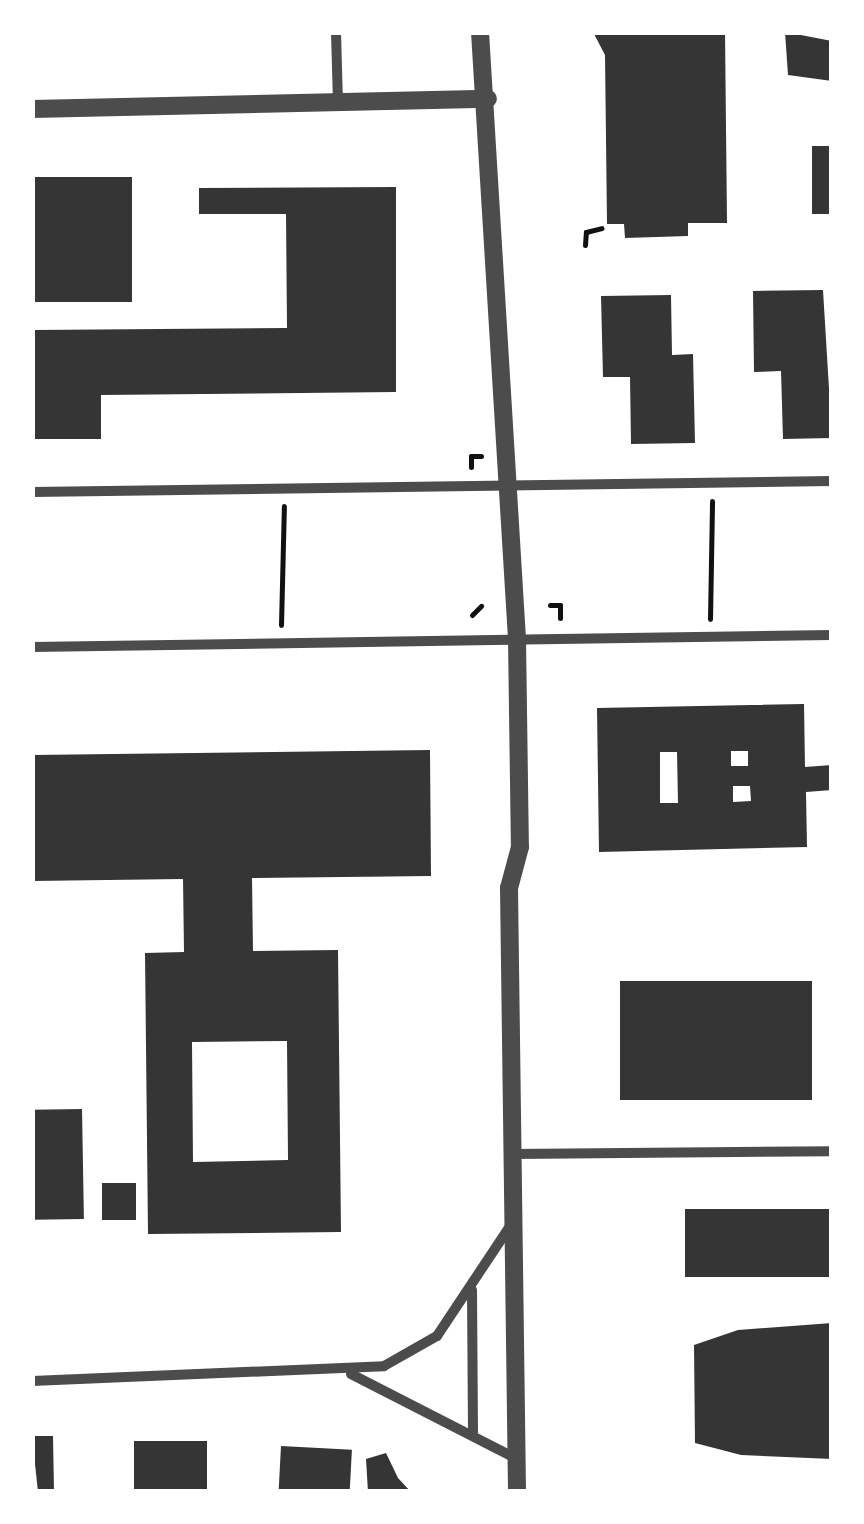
<!DOCTYPE html>
<style>
body{margin:0}
#map{position:relative;width:864px;height:1524px;overflow:hidden;background:#fff;font-family:Lora,serif}
div>[style]{position:absolute}
.building>*{inset:0;background:#353535;transform-origin:0 0}
.path>*{height:5px;margin:-2.5px;padding:0 2.5px;transform-origin:2.5px;border-radius:2.5px;background:#111}
.minor>*{height:10px;margin:-5px;padding:0 5px;transform-origin:5px;border-radius:5px;background:#4c4c4c}
.tertiary>*{height:18px;margin:-9px;padding:0 9px;transform-origin:9px;border-radius:9px;background:#4c4c4c}
span{translate:-50% -50%;white-space:nowrap;text-align:center;line-height:1.15;-webkit-text-stroke:8px #fff;paint-order:stroke}
.frame{position:absolute;inset:0;border:35px solid #fff;pointer-events:none}
</style>
<div id="map">
<div class="building">
<div style="clip-path:polygon(593px 32px,725px 32px,727px 223px,688px 223px,688px 236px,625px 238px,624px 224px,607px 224px,605px 55px)"></div>
<div style="clip-path:polygon(785px 32px,832px 41px,832px 81px,788px 75px)"></div>
<div style="left:832px;top:146px;width:68px;height:20px;rotate:90deg"></div>
<div style="left:132px;top:177px;width:125px;height:100px;rotate:90deg"></div>
<div style="clip-path:polygon(396px 187px,396px 392px,101px 395px,101px 439px,32px 439px,32px 330px,287px 328px,286px 214px,199px 214px,199px 188px)"></div>
<div style="clip-path:polygon(823px 290px,832px 438px,783px 439px,781px 371px,754px 372px,753px 291px)"></div>
<div style="clip-path:polygon(671px 295px,672px 355px,693px 354px,695px 443px,631px 444px,630px 377px,603px 377px,601px 296px)"></div>
<div style="clip-path:polygon(evenodd,804px 704px,805px 767px,832px 765px,832px 790px,806px 792px,807px 847px,599px 852px,597px 708px,804px 704px,731px 751px,748px 751px,748px 766px,731px 766px,731px 751px,804px 704px,660px 752px,677px 752px,678px 803px,660px 803px,660px 752px,804px 704px,733px 786px,750px 786px,751px 801px,733px 802px,733px 786px)"></div>
<div style="clip-path:polygon(evenodd,430px 750px,431px 876px,252px 878px,253px 951px,338px 950px,341px 1232px,148px 1234px,145px 953px,184px 952px,183px 879px,32px 881px,32px 755px,430px 750px,287px 1041px,288px 1160px,193px 1162px,192px 1042px,287px 1041px)"></div>
<div style="left:812px;top:981px;width:119px;height:192px;rotate:90deg"></div>
<div style="left:82px;top:1109px;width:110px;height:50px;rotate:89deg"></div>
<div style="left:102px;top:1183px;width:34px;height:37px"></div>
<div style="left:832px;top:1209px;width:68px;height:147px;rotate:90deg"></div>
<div style="clip-path:polygon(832px 1323px,832px 1459px,741px 1455px,695px 1443px,694px 1345px,738px 1330px)"></div>
<div style="clip-path:polygon(32px 1436px,53px 1436px,54px 1492px,38px 1492px)"></div>
<div style="left:207px;top:1441px;width:51px;height:73px;rotate:90deg"></div>
<div style="left:281px;top:1446px;width:71px;height:46px;rotate:3deg"></div>
<div style="clip-path:polygon(386px 1453px,398px 1478px,411px 1492px,368px 1492px,366px 1459px)"></div>
</div>
<div class="path">
<div style="left:585px;top:245px;width:13px;rotate:-86deg"></div>
<div style="left:586px;top:232px;width:16px;rotate:-14deg"></div>
<div style="left:471px;top:467px;width:11px;rotate:-90deg"></div>
<div style="left:471px;top:456px;width:10px"></div>
<div style="left:550px;top:605px;width:10px"></div>
<div style="left:560px;top:605px;width:13px;rotate:90deg"></div>
<div style="left:472px;top:615px;width:13px;rotate:-45deg"></div>
<div style="left:710px;top:619px;width:118px;rotate:-89deg"></div>
<div style="left:281px;top:625px;width:119px;rotate:-88.6deg"></div>
</div>
<div class="minor">
<div style="left:336px;top:32px;width:71px;rotate:88.4deg"></div>
<div style="left:32px;top:492px;width:800px;rotate:-0.79deg"></div>
<div style="left:32px;top:647px;width:800px;rotate:-0.86deg"></div>
<div style="left:513px;top:1154px;width:319px;rotate:-0.5deg"></div>
<div style="left:472px;top:1290px;width:142px;rotate:89.6deg"></div>
<div style="left:351px;top:1374px;width:186px;rotate:27.1deg"></div>
<div style="left:32px;top:1381px;width:352px;rotate:-2.4deg"></div>
<div style="left:384px;top:1366px;width:61px;rotate:-29.5deg"></div>
<div style="left:437px;top:1336px;width:132px;rotate:-56.4deg"></div>
</div>
<div class="tertiary">
<div style="left:480px;top:32px;width:608px;rotate:86.51deg"></div>
<div style="left:517px;top:639px;width:208px;rotate:89.2deg"></div>
<div style="left:520px;top:847px;width:42px;rotate:105deg"></div>
<div style="left:509px;top:888px;width:604px;rotate:89.24deg"></div>
<div style="left:32px;top:109px;width:456px;rotate:-1.3deg"></div>
</div>
<div class="frame"></div>
</div>
